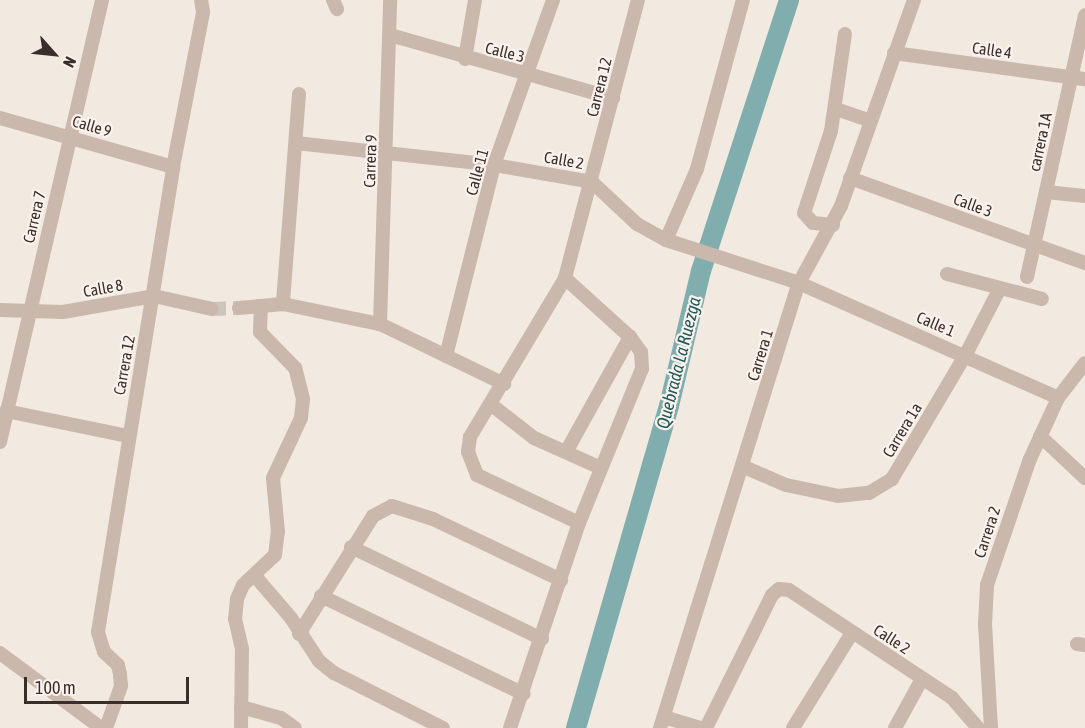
<!DOCTYPE html>
<style>
body{margin:0}
#map{position:relative;width:1085px;height:728px;overflow:hidden;background:#f2e9e0;font-family:"Asap Condensed",sans-serif}
div>[style]{position:absolute}
.river>*{height:20px;margin:-10px;padding:0 10px;transform-origin:10px;border-radius:10px;background:#80aeae}
.street-tunnel>*{height:14px;margin-top:-7px;transform-origin:0;background:repeating-linear-gradient(90deg,#cdc4bc 0 14px,transparent 0 21px)}
.street>*{height:14px;margin:-7px;padding:0 7px;transform-origin:7px;border-radius:7px;background:#cab8ac}
span{translate:-50% -50%;white-space:nowrap;text-align:center;line-height:1.15;-webkit-text-stroke:4.5px #faf3ed;paint-order:stroke}
.street-label{font-size:16px;color:#392e2b}
.water-label{font-size:18px;color:#225859;font-style:italic}
.north{position:absolute;left:24px;top:24px;width:60px;height:60px;-webkit-text-stroke:4px #faf3ed;paint-order:stroke;rotate:117deg;font-size:16px;font-weight:700;line-height:24px;text-align:center;color:#392e2b}
.north::after{content:'';display:block;margin:auto;width:21px;height:27px;background:#392e2b;clip-path:polygon(50% 0,100% 100%,50% 72%,0 100%)}
.scale{position:absolute;left:24px;top:677px;width:165px;height:27px;box-sizing:border-box;border:3px solid #392e2b;border-top:0;padding-left:8px;font-size:18px;line-height:21px;white-space:nowrap;color:#392e2b;-webkit-text-stroke:4px #faf3ed;paint-order:stroke}
</style>
<div id="map">
<div class="river">
<div style="left:576px;top:728px;width:335px;rotate:-73.9deg"></div>
<div style="left:669px;top:406px;width:139px;rotate:-76.7deg"></div>
<div style="left:701px;top:271px;width:285px;rotate:-72deg"></div>
</div>
<div class="street-tunnel">
<div style="left:212px;top:309px;width:27px;rotate:-2deg"></div>
</div>
<div class="street">
<div style="left:333px;top:0;width:10px;rotate:66deg"></div>
<div style="left:390px;top:35px;width:232px;rotate:15.8deg"></div>
<div style="left:894px;top:53px;width:193px;rotate:7.8deg"></div>
<div style="left:465px;top:59px;width:60px;rotate:-80.4deg"></div>
<div style="left:299px;top:94px;width:211px;rotate:94.4deg"></div>
<div style="left:283px;top:304px;width:99px;rotate:11.7deg"></div>
<div style="left:380px;top:324px;width:138px;rotate:25.8deg"></div>
<div style="left:836px;top:109px;width:36px;rotate:19deg"></div>
<div style="left:0;top:118px;width:180px;rotate:15.8deg"></div>
<div style="left:296px;top:143px;width:199px;rotate:6.3deg"></div>
<div style="left:494px;top:165px;width:99px;rotate:9.8deg"></div>
<div style="left:592px;top:182px;width:62px;rotate:43deg"></div>
<div style="left:637px;top:224px;width:33px;rotate:29deg"></div>
<div style="left:666px;top:240px;width:140px;rotate:17.9deg"></div>
<div style="left:799px;top:283px;width:283px;rotate:23.9deg"></div>
<div style="left:850px;top:178px;width:250px;rotate:19.9deg"></div>
<div style="left:1046px;top:192px;width:39px;rotate:6deg"></div>
<div style="left:833px;top:225px;width:20px;rotate:-174deg"></div>
<div style="left:813px;top:223px;width:13px;rotate:-132deg"></div>
<div style="left:804px;top:213px;width:86px;rotate:-71.8deg"></div>
<div style="left:831px;top:131px;width:98px;rotate:-81.8deg"></div>
<div style="left:666px;top:240px;width:77px;rotate:-66.4deg"></div>
<div style="left:697px;top:169px;width:175px;rotate:-74.8deg"></div>
<div style="left:947px;top:274px;width:98px;rotate:14.7deg"></div>
<div style="left:1027px;top:277px;width:268px;rotate:-77.5deg"></div>
<div style="left:239px;top:308px;width:44px;rotate:-5.2deg"></div>
<div style="left:0;top:310px;width:63px;rotate:1.8deg"></div>
<div style="left:63px;top:312px;width:92px;rotate:-10deg"></div>
<div style="left:154px;top:296px;width:59px;rotate:12.6deg"></div>
<div style="left:380px;top:324px;width:324px;rotate:-88.2deg"></div>
<div style="left:446px;top:356px;width:197px;rotate:-75.9deg"></div>
<div style="left:494px;top:165px;width:175px;rotate:-70.3deg"></div>
<div style="left:493px;top:406px;width:52px;rotate:38deg"></div>
<div style="left:534px;top:438px;width:73px;rotate:24.1deg"></div>
<div style="left:6px;top:411px;width:125px;rotate:11.6deg"></div>
<div style="left:1040px;top:436px;width:62px;rotate:43deg"></div>
<div style="left:0;top:442px;width:454px;rotate:-77deg"></div>
<div style="left:566px;top:452px;width:132px;rotate:-60.9deg"></div>
<div style="left:742px;top:466px;width:48px;rotate:23.4deg"></div>
<div style="left:786px;top:485px;width:53px;rotate:11.9deg"></div>
<div style="left:838px;top:496px;width:31px;rotate:-6deg"></div>
<div style="left:869px;top:493px;width:27px;rotate:-31deg"></div>
<div style="left:892px;top:479px;width:145px;rotate:-59.4deg"></div>
<div style="left:966px;top:354px;width:72px;rotate:-62.7deg"></div>
<div style="left:579px;top:523px;width:113px;rotate:-154.8deg"></div>
<div style="left:477px;top:475px;width:25px;rotate:-111deg"></div>
<div style="left:468px;top:452px;width:15px;rotate:-82deg"></div>
<div style="left:470px;top:437px;width:185px;rotate:-59.1deg"></div>
<div style="left:565px;top:278px;width:287px;rotate:-75.3deg"></div>
<div style="left:351px;top:547px;width:212px;rotate:25.7deg"></div>
<div style="left:255px;top:576px;width:55px;rotate:49.4deg"></div>
<div style="left:291px;top:618px;width:51px;rotate:56.9deg"></div>
<div style="left:319px;top:661px;width:19px;rotate:39deg"></div>
<div style="left:334px;top:673px;width:122px;rotate:26.8deg"></div>
<div style="left:321px;top:596px;width:225px;rotate:25.8deg"></div>
<div style="left:299px;top:634px;width:139px;rotate:-57.9deg"></div>
<div style="left:373px;top:516px;width:21px;rotate:-28deg"></div>
<div style="left:392px;top:506px;width:43px;rotate:17.6deg"></div>
<div style="left:433px;top:519px;width:142px;rotate:25.5deg"></div>
<div style="left:1077px;top:644px;width:8px;rotate:7deg"></div>
<div style="left:0;top:653px;width:126px;rotate:36.6deg"></div>
<div style="left:241px;top:707px;width:41px;rotate:15.4deg"></div>
<div style="left:281px;top:718px;width:17px;rotate:36deg"></div>
<div style="left:664px;top:717px;width:37px;rotate:17deg"></div>
<div style="left:106px;top:728px;width:45px;rotate:-70.3deg"></div>
<div style="left:121px;top:686px;width:12px;rotate:-95deg"></div>
<div style="left:120px;top:674px;width:9px;rotate:-103deg"></div>
<div style="left:118px;top:665px;width:19px;rotate:-137deg"></div>
<div style="left:104px;top:652px;width:21px;rotate:-107deg"></div>
<div style="left:98px;top:632px;width:471px;rotate:-80.8deg"></div>
<div style="left:173px;top:167px;width:158px;rotate:-79deg"></div>
<div style="left:203px;top:12px;width:12px;rotate:-99deg"></div>
<div style="left:241px;top:728px;width:79px;rotate:-89.3deg"></div>
<div style="left:242px;top:649px;width:31px;rotate:-103deg"></div>
<div style="left:235px;top:619px;width:20px;rotate:-84deg"></div>
<div style="left:237px;top:599px;width:15px;rotate:-67deg"></div>
<div style="left:243px;top:585px;width:44px;rotate:-43.2deg"></div>
<div style="left:275px;top:555px;width:23px;rotate:-83deg"></div>
<div style="left:278px;top:532px;width:54px;rotate:-95.3deg"></div>
<div style="left:273px;top:478px;width:66px;rotate:-65deg"></div>
<div style="left:301px;top:418px;width:19px;rotate:-84deg"></div>
<div style="left:303px;top:399px;width:32px;rotate:-104deg"></div>
<div style="left:295px;top:368px;width:50px;rotate:-134.2deg"></div>
<div style="left:260px;top:332px;width:25px;rotate:-88deg"></div>
<div style="left:510px;top:728px;width:216px;rotate:-71.4deg"></div>
<div style="left:579px;top:523px;width:166px;rotate:-67.8deg"></div>
<div style="left:642px;top:369px;width:17px;rotate:-93deg"></div>
<div style="left:641px;top:352px;width:19px;rotate:-126deg"></div>
<div style="left:630px;top:337px;width:88px;rotate:-137.8deg"></div>
<div style="left:660px;top:728px;width:466px;rotate:-72.7deg"></div>
<div style="left:799px;top:283px;width:88px;rotate:-61.4deg"></div>
<div style="left:841px;top:206px;width:219px;rotate:-70.5deg"></div>
<div style="left:706px;top:728px;width:148px;rotate:-63.6deg"></div>
<div style="left:772px;top:595px;width:9px;rotate:-41deg"></div>
<div style="left:779px;top:589px;width:10px;rotate:6deg"></div>
<div style="left:789px;top:590px;width:196px;rotate:33.5deg"></div>
<div style="left:952px;top:698px;width:40px;rotate:49deg"></div>
<div style="left:793px;top:728px;width:112px;rotate:-58.2deg"></div>
<div style="left:895px;top:728px;width:56px;rotate:-61.1deg"></div>
<div style="left:991px;top:728px;width:103px;rotate:-93.3deg"></div>
<div style="left:985px;top:625px;width:40px;rotate:-87.1deg"></div>
<div style="left:987px;top:585px;width:133px;rotate:-71.2deg"></div>
<div style="left:1030px;top:459px;width:67px;rotate:-65.3deg"></div>
<div style="left:1058px;top:398px;width:44px;rotate:-52.4deg"></div>
</div>
<div class="street-label">
<span style="left:992px;top:50px;rotate:8deg">Calle 4</span>
<span style="left:505px;top:52px;rotate:14deg">Calle 3</span>
<span style="left:599px;top:87px;rotate:-76deg">Carrera 12</span>
<span style="left:92px;top:126px;rotate:16deg">Calle 9</span>
<span style="left:1040px;top:142px;rotate:-78deg">carrera 1A</span>
<span style="left:564px;top:160px;rotate:10deg">Calle 2</span>
<span style="left:370px;top:161px;rotate:-88deg">Carrera 9</span>
<span style="left:477px;top:172px;rotate:-75deg">Calle 11</span>
<span style="left:973px;top:205px;rotate:20deg">Calle 3</span>
<span style="left:34px;top:217px;rotate:-77deg">Carrera 7</span>
<span style="left:103px;top:288px;rotate:-10deg">Calle 8</span>
<span style="left:936px;top:324px;rotate:23deg">Calle 1</span>
<span style="left:760px;top:355px;rotate:-73deg">Carrera 1</span>
<span style="left:124px;top:365px;rotate:-80deg">Carrera 12</span>
<span style="left:902px;top:430px;rotate:-59deg">Carrera 1a</span>
<span style="left:987px;top:532px;rotate:-72deg">Carrera 2</span>
<span style="left:892px;top:639px;rotate:33deg">Calle 2</span>
</div>
<div class="water-label">
<span style="left:679px;top:363px;rotate:-76deg">Quebrada La Ruezga</span>
</div>
<div class="north">N</div>
<div class="scale">100 m</div>
</div>
